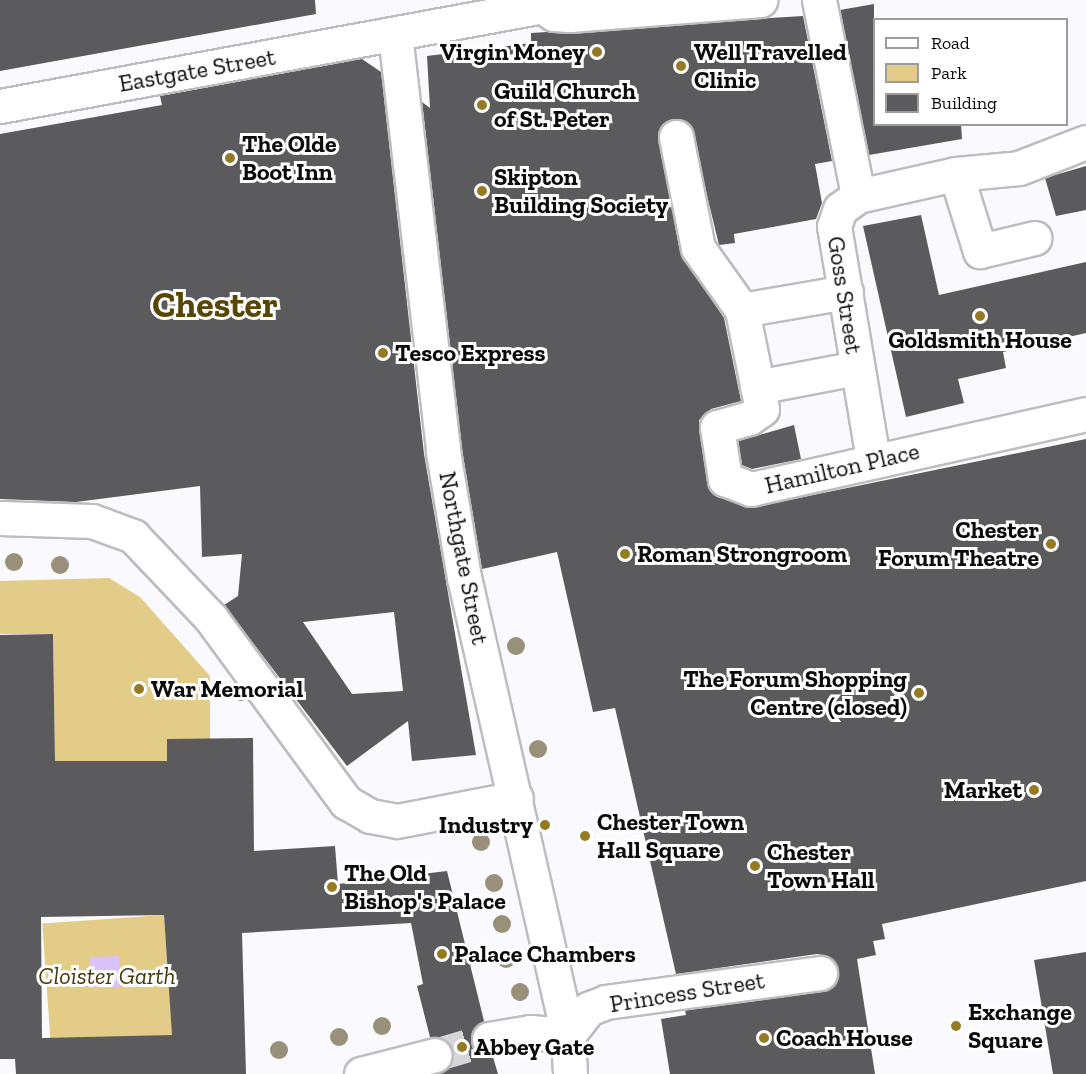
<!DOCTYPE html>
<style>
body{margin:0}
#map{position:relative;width:1086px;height:1074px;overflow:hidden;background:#faf9fd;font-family:"Zilla Slab",serif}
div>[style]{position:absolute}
.green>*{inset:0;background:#e3cc87;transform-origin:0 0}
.water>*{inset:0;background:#d8c2f8;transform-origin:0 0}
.building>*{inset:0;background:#5b5a5d}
.minor-tunnel>*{height:33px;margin-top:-16.5px;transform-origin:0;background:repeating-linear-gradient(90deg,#d6d5d9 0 33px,transparent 0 49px)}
.roads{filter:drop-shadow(2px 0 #bebcc0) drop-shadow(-2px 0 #bebcc0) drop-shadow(0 2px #bebcc0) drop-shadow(0 -2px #bebcc0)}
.minor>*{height:33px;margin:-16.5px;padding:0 16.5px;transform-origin:16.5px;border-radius:16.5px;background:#fff}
.trees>*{width:18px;height:18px;margin:-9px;border-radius:50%;background:#989079}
.dots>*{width:16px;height:16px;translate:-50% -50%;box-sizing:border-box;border:3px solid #fff;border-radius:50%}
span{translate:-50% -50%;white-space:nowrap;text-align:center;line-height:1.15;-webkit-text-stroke:6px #fff;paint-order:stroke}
.poi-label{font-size:24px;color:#0c0b0c;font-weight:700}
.right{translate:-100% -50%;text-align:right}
.left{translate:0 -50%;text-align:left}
.street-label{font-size:24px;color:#0c0b0c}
.park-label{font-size:24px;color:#473a0d;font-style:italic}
.town-label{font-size:36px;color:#584604;font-weight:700}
.legend{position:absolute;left:873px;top:18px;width:195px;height:108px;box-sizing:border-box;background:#fff;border:2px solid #9e9d9e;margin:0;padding:8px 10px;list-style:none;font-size:18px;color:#0c0b0c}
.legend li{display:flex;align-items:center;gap:12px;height:30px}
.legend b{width:30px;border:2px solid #9e9d9e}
</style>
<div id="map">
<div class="green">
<div style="clip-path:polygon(109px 578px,140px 597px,210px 676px,210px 739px,167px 739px,167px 761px,55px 761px,53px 634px,0 634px,0 581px)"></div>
<div style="left:164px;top:915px;width:120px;height:122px;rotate:86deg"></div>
</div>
<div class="water">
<div style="left:119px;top:956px;width:31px;height:29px;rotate:88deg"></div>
</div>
<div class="building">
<div style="clip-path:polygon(0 0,315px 0,316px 14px,0 71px)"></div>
<div style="clip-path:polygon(874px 4px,874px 124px,961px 124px,962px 139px,869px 155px,840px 10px)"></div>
<div style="clip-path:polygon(803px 16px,832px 161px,815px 164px,822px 203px,816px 219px,734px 234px,735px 243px,719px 245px,690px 125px,672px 119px,658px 132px,680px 252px,724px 318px,741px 401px,711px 409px,699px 420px,707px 482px,718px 496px,755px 507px,1086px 439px,1086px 881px,882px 924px,885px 939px,873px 941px,876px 955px,857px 959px,875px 1074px,670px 1074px,661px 1019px,686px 1015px,685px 1010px,823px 991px,837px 981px,838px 970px,828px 956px,817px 954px,676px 974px,615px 708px,593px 712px,557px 552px,482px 569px,462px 449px,422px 102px,430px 108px,427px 56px,531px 43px,531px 33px)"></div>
<div style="clip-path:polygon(evenodd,362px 59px,381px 72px,424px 454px,476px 755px,412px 761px,408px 721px,347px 766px,224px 605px,238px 596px,242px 554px,202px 557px,200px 486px,76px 502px,0 499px,0 134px,162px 105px,160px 96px,362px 59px,394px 612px,403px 691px,352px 694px,303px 622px,394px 612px)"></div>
<div style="clip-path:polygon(1086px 166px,1086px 210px,1056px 216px,1045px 178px)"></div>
<div style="clip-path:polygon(921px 215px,939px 295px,1086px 262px,1086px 333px,1003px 352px,1006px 368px,958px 379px,964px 403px,906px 417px,863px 226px)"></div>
<div style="clip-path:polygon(794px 425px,801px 459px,752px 469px,742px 465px,738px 441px)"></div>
<div style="clip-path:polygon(evenodd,53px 634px,55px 761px,167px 761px,167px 739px,253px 738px,254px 851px,335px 846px,338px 884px,447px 871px,484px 1021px,472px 1032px,471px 1043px,482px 1056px,493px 1057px,498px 1074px,440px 1074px,453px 1061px,453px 1051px,448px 1042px,430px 1037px,417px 986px,423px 984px,411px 923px,242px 933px,246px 1074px,16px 1074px,15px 1059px,0 1059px,0 635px,53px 634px,164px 915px,172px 1035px,42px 1038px,41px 917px,164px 915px)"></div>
<div style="clip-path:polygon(1086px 952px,1086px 1074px,1053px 1074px,1034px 960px)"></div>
</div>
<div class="minor-tunnel">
<div style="left:435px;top:1055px;width:56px;rotate:-16.5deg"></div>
</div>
<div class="roads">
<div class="minor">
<div style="left:533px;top:0;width:25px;rotate:34deg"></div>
<div style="left:554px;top:14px;width:16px;rotate:4deg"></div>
<div style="left:570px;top:15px;width:191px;rotate:-4.5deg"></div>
<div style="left:819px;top:0;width:200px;rotate:78.7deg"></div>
<div style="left:858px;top:196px;width:22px;rotate:144deg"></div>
<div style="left:840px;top:209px;width:18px;rotate:109deg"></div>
<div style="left:834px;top:226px;width:236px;rotate:80.5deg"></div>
<div style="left:395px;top:34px;width:421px;rotate:83.4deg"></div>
<div style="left:443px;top:452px;width:127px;rotate:80.5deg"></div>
<div style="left:464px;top:577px;width:470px;rotate:77.2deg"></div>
<div style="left:568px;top:1035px;width:39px;rotate:87deg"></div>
<div style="left:0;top:106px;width:547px;rotate:-10.43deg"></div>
<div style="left:676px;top:137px;width:113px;rotate:78.8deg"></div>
<div style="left:698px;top:248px;width:76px;rotate:54.6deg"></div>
<div style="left:956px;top:174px;width:81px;rotate:72.7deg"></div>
<div style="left:980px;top:251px;width:56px;rotate:-13.5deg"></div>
<div style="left:858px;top:196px;width:100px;rotate:-12.7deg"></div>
<div style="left:956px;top:174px;width:63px;rotate:-5.4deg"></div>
<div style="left:1019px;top:168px;width:72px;rotate:-21.2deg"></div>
<div style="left:846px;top:292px;width:106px;rotate:170.2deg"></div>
<div style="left:742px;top:310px;width:101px;rotate:78.6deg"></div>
<div style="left:762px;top:409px;width:16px;rotate:145deg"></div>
<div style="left:749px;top:418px;width:33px;rotate:164deg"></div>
<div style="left:717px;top:427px;width:53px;rotate:81.3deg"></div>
<div style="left:725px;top:479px;width:28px;rotate:21deg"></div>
<div style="left:751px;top:489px;width:343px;rotate:-12.6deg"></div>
<div style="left:757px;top:387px;width:102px;rotate:-10.8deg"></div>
<div style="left:0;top:518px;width:92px;rotate:1.9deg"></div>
<div style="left:92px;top:521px;width:44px;rotate:20.1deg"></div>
<div style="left:133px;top:536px;width:112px;rotate:46.5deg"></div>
<div style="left:210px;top:617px;width:230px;rotate:53.7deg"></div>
<div style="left:346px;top:802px;width:28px;rotate:30deg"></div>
<div style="left:370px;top:816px;width:27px;rotate:10deg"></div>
<div style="left:397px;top:821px;width:121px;rotate:-10.9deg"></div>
<div style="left:568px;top:1035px;width:33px;rotate:-52deg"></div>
<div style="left:588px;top:1009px;width:19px;rotate:-21deg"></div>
<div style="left:606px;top:1002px;width:216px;rotate:-7.7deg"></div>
<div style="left:489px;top:1039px;width:42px;rotate:-9.7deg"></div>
<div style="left:530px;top:1032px;width:38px;rotate:5deg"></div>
<div style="left:361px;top:1074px;width:76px;rotate:-14.4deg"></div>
</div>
</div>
<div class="trees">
<div style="left:14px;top:562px"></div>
<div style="left:60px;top:565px"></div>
<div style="left:516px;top:646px"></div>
<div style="left:241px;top:692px"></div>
<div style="left:538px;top:749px"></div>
<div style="left:481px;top:842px"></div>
<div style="left:494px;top:883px"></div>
<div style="left:502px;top:924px"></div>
<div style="left:506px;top:959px"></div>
<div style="left:520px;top:992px"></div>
<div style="left:382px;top:1026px"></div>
<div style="left:339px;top:1037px"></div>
<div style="left:279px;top:1050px"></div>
</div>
<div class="dots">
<div style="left:597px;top:52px;background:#957a22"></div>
<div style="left:681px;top:66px;background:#957a22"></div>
<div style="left:482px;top:105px;background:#957a22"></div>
<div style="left:230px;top:158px;background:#957a22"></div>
<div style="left:482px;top:191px;background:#957a22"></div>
<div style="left:980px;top:316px;background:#957a22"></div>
<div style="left:383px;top:353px;background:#957a22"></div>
<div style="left:1051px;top:544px;background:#957a22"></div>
<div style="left:625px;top:554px;background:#957a22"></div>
<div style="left:139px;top:689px;background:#957a22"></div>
<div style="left:919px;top:693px;background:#957a22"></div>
<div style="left:1034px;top:790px;background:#957a22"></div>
<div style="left:545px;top:825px;background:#957a22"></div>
<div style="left:585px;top:836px;background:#957a22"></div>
<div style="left:755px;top:866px;background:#957a22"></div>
<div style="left:332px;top:887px;background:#957a22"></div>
<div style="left:442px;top:954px;background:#957a22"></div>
<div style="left:956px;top:1026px;background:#957a22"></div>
<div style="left:764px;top:1038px;background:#957a22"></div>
<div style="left:462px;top:1047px;background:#957a22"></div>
</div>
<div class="poi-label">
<span class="right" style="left:585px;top:52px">Virgin Money</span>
<span class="left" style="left:694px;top:66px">Well Travelled<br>Clinic</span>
<span class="left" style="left:494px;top:105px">Guild Church<br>of St. Peter</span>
<span class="left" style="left:242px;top:158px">The Olde<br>Boot Inn</span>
<span class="left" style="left:494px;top:191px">Skipton<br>Building Society</span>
<span style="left:980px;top:340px">Goldsmith House</span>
<span class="left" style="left:395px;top:353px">Tesco Express</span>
<span class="right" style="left:1039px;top:544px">Chester<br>Forum Theatre</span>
<span class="left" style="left:637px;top:554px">Roman Strongroom</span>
<span class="right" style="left:907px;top:693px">The Forum Shopping<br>Centre (closed)</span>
<span class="left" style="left:151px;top:689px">War Memorial</span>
<span class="right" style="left:1022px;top:790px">Market</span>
<span class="left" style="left:597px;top:836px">Chester Town<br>Hall Square</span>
<span class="right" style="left:533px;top:825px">Industry</span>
<span class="left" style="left:767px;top:866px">Chester<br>Town Hall</span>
<span class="left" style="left:344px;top:887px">The Old<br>Bishop's Palace</span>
<span class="left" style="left:454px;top:954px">Palace Chambers</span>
<span class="left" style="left:968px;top:1026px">Exchange<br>Square</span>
<span class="left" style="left:776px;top:1038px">Coach House</span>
<span class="left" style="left:474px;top:1047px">Abbey Gate</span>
</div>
<div class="street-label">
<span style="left:197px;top:70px;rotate:-10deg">Eastgate Street</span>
<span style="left:845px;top:295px;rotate:81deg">Goss Street</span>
<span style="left:842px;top:468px;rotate:-13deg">Hamilton Place</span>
<span style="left:464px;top:558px;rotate:79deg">Northgate Street</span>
<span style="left:687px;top:992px;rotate:-9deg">Princess Street</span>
</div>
<div class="park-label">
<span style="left:107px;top:976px">Cloister Garth</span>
</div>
<div class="town-label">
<span style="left:215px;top:305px">Chester</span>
</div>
<ul class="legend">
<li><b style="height:8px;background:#fff"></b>Road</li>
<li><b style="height:16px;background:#e3cc87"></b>Park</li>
<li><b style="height:16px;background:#5b5a5d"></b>Building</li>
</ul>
</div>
